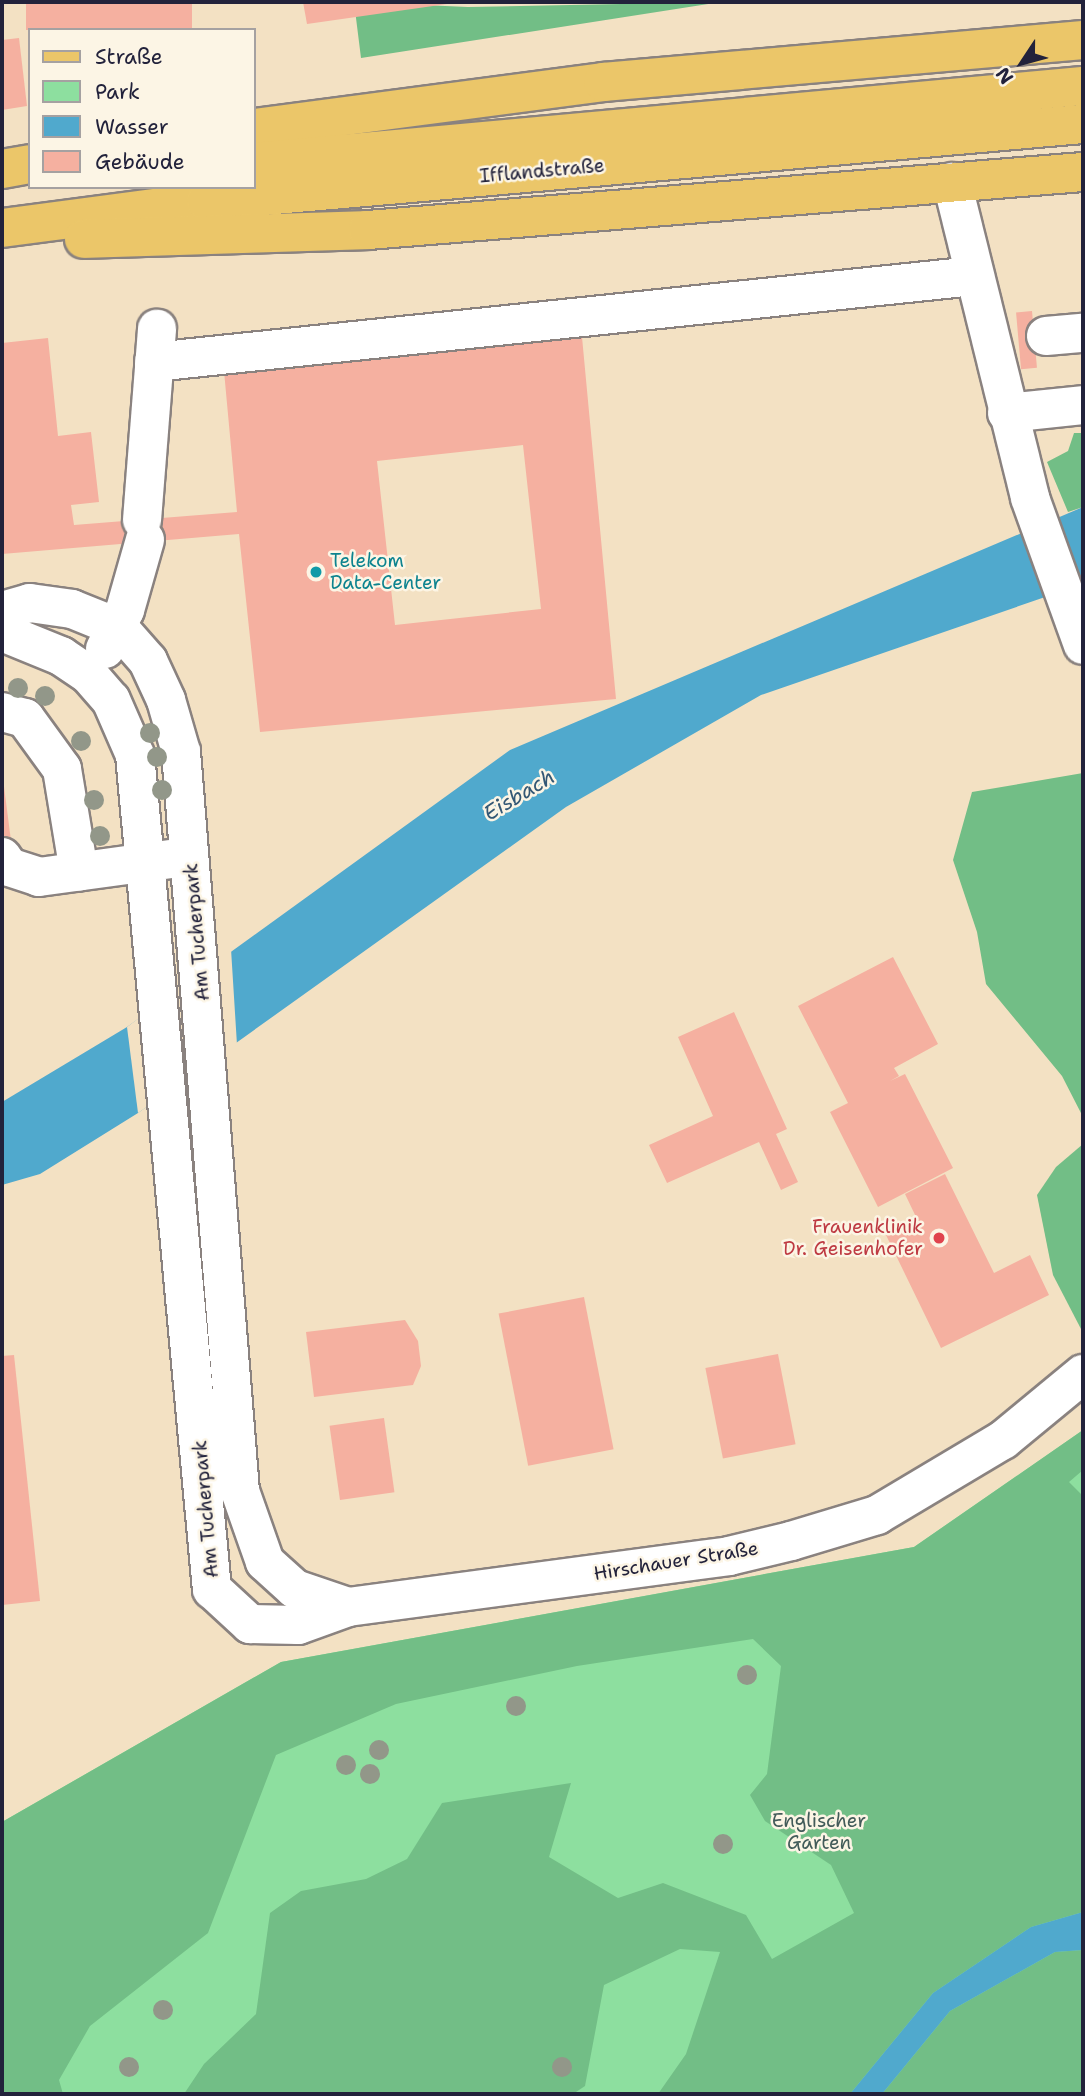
<!DOCTYPE html>
<meta charset="utf-8">
<style>
body{margin:0}
#map{position:relative;width:1085px;height:2096px;overflow:hidden;background:#f3e1c3;font-family:"Shantell Sans",sans-serif}
div>[style]{position:absolute}
.green>*{inset:0;background:#8ddf9f}
.forest>*{inset:0;background:#72be86}
.water>*{inset:0;background:#50a9cd}
.pier>*{inset:0;background:#f3e1c3}
.building>*{inset:0;background:#f5b0a0;transform-origin:0 0}
.roads{filter:drop-shadow(2px 0 #8a827f) drop-shadow(-2px 0 #8a827f) drop-shadow(0 2px #8a827f) drop-shadow(0 -2px #8a827f)}
.minor>*{height:38px;margin:-19px;padding:0 19px;transform-origin:19px;border-radius:19px;background:#fff}
.major>*{height:38px;margin:-19px;padding:0 19px;transform-origin:19px;border-radius:19px;background:#ebc669}
.trees>*{width:20px;height:20px;margin:-10px;border-radius:50%;background:#929789}
.dots>*{width:19px;height:19px;translate:-50% -50%;box-sizing:border-box;border:4px solid #fcf5e5;border-radius:50%}
span{translate:-50% -50%;white-space:nowrap;text-align:center;line-height:1.15;-webkit-text-stroke:5px #fcf5e5;paint-order:stroke}
.street-label{font-size:19px;color:#22223b}
.culture-label{font-size:19px;color:#0d838f}
.left{translate:0 -50%;text-align:left}
.health-label{font-size:19px;color:#be3a42}
.right{translate:-100% -50%;text-align:right}
.park-label{font-size:19px;color:#425b59}
.water-label{font-size:21px;color:#345875;font-style:italic}
.frame{position:absolute;inset:0;border:4px solid #22223b;pointer-events:none}
.legend{position:absolute;left:28px;top:28px;width:228px;height:161px;box-sizing:border-box;background:#fcf5e5;border:2px solid #a5a1a1;margin:0;padding:9px 12px;list-style:none;font-size:21px;color:#22223b}
.legend li{display:flex;align-items:center;gap:14px;height:35px}
.legend b{width:35px;border:2px solid #a5a1a1}
.north{position:absolute;left:987px;top:28px;width:70px;height:70px;-webkit-text-stroke:5px #fcf5e5;paint-order:stroke;rotate:234deg;font-size:19px;font-weight:700;line-height:28px;text-align:center;color:#22223b}
.north::after{content:'';display:block;margin:auto;width:24px;height:32px;background:#22223b;clip-path:polygon(50% 0,100% 100%,50% 72%,0 100%)}
</style>
<div id="map">
<div class="green">
<div style="clip-path:polygon(1083px 1430px,1083px 2094px,2px 2094px,2px 1822px,281px 1662px,914px 1547px)"></div>
</div>
<div class="forest">
<div style="clip-path:polygon(354px 2px,468px 7px,721px 2px,361px 58px)"></div>
<div style="clip-path:polygon(1074px 433px,1083px 433px,1083px 507px,1068px 512px,1047px 462px,1068px 451px)"></div>
<div style="clip-path:polygon(1083px 773px,1083px 1117px,1062px 1076px,986px 984px,977px 932px,953px 860px,972px 792px)"></div>
<div style="clip-path:polygon(1083px 1144px,1083px 1328px,1081px 1329px,1053px 1275px,1037px 1195px,1056px 1167px)"></div>
<div style="clip-path:polygon(1083px 1430px,1083px 1470px,1069px 1482px,1083px 1496px,1083px 1912px,1031px 1927px,933px 1993px,850px 2094px,658px 2094px,686px 2054px,720px 1952px,680px 1949px,604px 1985px,585px 2086px,573px 2094px,184px 2094px,204px 2064px,256px 2014px,270px 1913px,301px 1891px,366px 1879px,407px 1859px,442px 1803px,571px 1783px,549px 1857px,618px 1898px,663px 1883px,746px 1915px,772px 1959px,854px 1913px,831px 1865px,765px 1821px,750px 1795px,767px 1774px,781px 1666px,753px 1639px,577px 1666px,396px 1704px,276px 1755px,208px 1933px,90px 2026px,59px 2080px,63px 2094px,2px 2094px,2px 1822px,281px 1662px,914px 1547px)"></div>
<div style="clip-path:polygon(1083px 1950px,1083px 2094px,882px 2094px,950px 2011px,1055px 1952px)"></div>
</div>
<div class="water">
<div style="clip-path:polygon(1083px 507px,1083px 584px,761px 695px,566px 807px,138px 1113px,40px 1174px,2px 1185px,2px 1102px,127px 1027px,510px 750px)"></div>
<div style="clip-path:polygon(1083px 1912px,1083px 1950px,1055px 1952px,950px 2011px,882px 2094px,850px 2094px,933px 1993px,1031px 1927px)"></div>
</div>
<div class="pier">
<div style="clip-path:polygon(231px 949px,237px 1045px,138px 1113px,127px 1027px)"></div>
</div>
<div class="building">
<div style="left:26px;top:2px;width:166px;height:28px"></div>
<div style="clip-path:polygon(303px 2px,454px 2px,454px 3px,307px 24px)"></div>
<div style="clip-path:polygon(19px 38px,27px 106px,2px 110px,2px 40px)"></div>
<div style="left:1032px;top:311px;width:57px;height:16px;rotate:85deg"></div>
<div style="clip-path:polygon(evenodd,582px 337px,616px 699px,260px 732px,239px 534px,2px 554px,2px 343px,48px 338px,58px 436px,91px 432px,99px 502px,71px 505px,74px 525px,237px 512px,224px 371px,582px 337px,523px 445px,541px 609px,395px 625px,377px 461px,523px 445px)"></div>
<div style="clip-path:polygon(2px 771px,11px 841px,2px 842px)"></div>
<div style="clip-path:polygon(893px 957px,938px 1044px,894px 1068px,899px 1076px,890px 1081px,905px 1074px,953px 1168px,878px 1207px,830px 1112px,848px 1103px,798px 1006px)"></div>
<div style="clip-path:polygon(734px 1012px,787px 1129px,776px 1134px,798px 1182px,781px 1190px,759px 1142px,667px 1183px,649px 1145px,713px 1116px,678px 1037px)"></div>
<div style="clip-path:polygon(945px 1174px,994px 1273px,1030px 1255px,1049px 1295px,941px 1348px,886px 1235px,917px 1219px,905px 1194px)"></div>
<div style="left:584px;top:1297px;width:155px;height:87px;rotate:79deg"></div>
<div style="clip-path:polygon(405px 1320px,418px 1341px,421px 1366px,413px 1385px,314px 1397px,306px 1332px)"></div>
<div style="left:778px;top:1354px;width:92px;height:74px;rotate:79deg"></div>
<div style="clip-path:polygon(14px 1355px,40px 1601px,2px 1605px,2px 1356px)"></div>
<div style="left:384px;top:1418px;width:75px;height:55px;rotate:82deg"></div>
</div>
<div class="roads">
<div class="minor">
<div style="left:952px;top:182px;width:325px;rotate:76.1deg"></div>
<div style="left:1030px;top:498px;width:156px;rotate:70.2deg"></div>
<div style="left:1046px;top:336px;width:37px;rotate:-5deg"></div>
<div style="left:154px;top:362px;width:824px;rotate:-5.99deg"></div>
<div style="left:1007px;top:413px;width:76px;rotate:-6deg"></div>
<div style="left:142px;top:520px;width:192px;rotate:-85.5deg"></div>
<div style="left:2px;top:611px;width:29px;rotate:-16deg"></div>
<div style="left:30px;top:603px;width:42px;rotate:8.1deg"></div>
<div style="left:72px;top:609px;width:51px;rotate:22deg"></div>
<div style="left:119px;top:628px;width:44px;rotate:48.7deg"></div>
<div style="left:148px;top:661px;width:43px;rotate:65.2deg"></div>
<div style="left:166px;top:700px;width:54px;rotate:73.9deg"></div>
<div style="left:181px;top:752px;width:741px;rotate:85.44deg"></div>
<div style="left:240px;top:1491px;width:75px;rotate:70.6deg"></div>
<div style="left:265px;top:1562px;width:40px;rotate:42deg"></div>
<div style="left:295px;top:1589px;width:56px;rotate:18.8deg"></div>
<div style="left:2px;top:632px;width:64px;rotate:22.1deg"></div>
<div style="left:61px;top:656px;width:34px;rotate:34deg"></div>
<div style="left:89px;top:675px;width:33px;rotate:49deg"></div>
<div style="left:111px;top:700px;width:60px;rotate:66.4deg"></div>
<div style="left:135px;top:755px;width:838px;rotate:84.73deg"></div>
<div style="left:212px;top:1589px;width:52px;rotate:42.6deg"></div>
<div style="left:250px;top:1624px;width:48px;rotate:1.2deg"></div>
<div style="left:298px;top:1625px;width:53px;rotate:-19.8deg"></div>
<div style="left:348px;top:1607px;width:384px;rotate:-7.6deg"></div>
<div style="left:729px;top:1556px;width:64px;rotate:-13.6deg"></div>
<div style="left:791px;top:1541px;width:90px;rotate:-16.8deg"></div>
<div style="left:877px;top:1515px;width:147px;rotate:-30.8deg"></div>
<div style="left:1003px;top:1440px;width:104px;rotate:-39.5deg"></div>
<div style="left:105px;top:649px;width:44px;rotate:-62.9deg"></div>
<div style="left:125px;top:610px;width:73px;rotate:-74.1deg"></div>
<div style="left:2px;top:712px;width:24px;rotate:15deg"></div>
<div style="left:25px;top:718px;width:63px;rotate:54deg"></div>
<div style="left:62px;top:769px;width:104px;rotate:80.6deg"></div>
<div style="left:2px;top:857px;width:12px;rotate:55deg"></div>
<div style="left:9px;top:867px;width:32px;rotate:18deg"></div>
<div style="left:39px;top:877px;width:132px;rotate:-7.8deg"></div>
</div>
<div class="major">
<div style="left:254px;top:128px;width:352px;rotate:-7.5deg"></div>
<div style="left:603px;top:82px;width:482px;rotate:-5deg"></div>
<div style="left:254px;top:162px;width:832px;rotate:-5.24deg"></div>
<div style="left:2px;top:169px;width:28px;rotate:-10deg"></div>
<div style="left:2px;top:228px;width:206px;rotate:-7.5deg"></div>
<div style="left:206px;top:201px;width:880px;rotate:-5.02deg"></div>
<div style="left:84px;top:239px;width:284px;rotate:-1.8deg"></div>
<div style="left:368px;top:230px;width:717px;rotate:-4.64deg"></div>
</div>
</div>
<div class="trees">
<div style="left:18px;top:688px"></div>
<div style="left:45px;top:696px"></div>
<div style="left:150px;top:733px"></div>
<div style="left:81px;top:741px"></div>
<div style="left:157px;top:757px"></div>
<div style="left:162px;top:790px"></div>
<div style="left:94px;top:800px"></div>
<div style="left:100px;top:836px"></div>
<div style="left:747px;top:1675px"></div>
<div style="left:516px;top:1706px"></div>
<div style="left:379px;top:1750px"></div>
<div style="left:346px;top:1765px"></div>
<div style="left:370px;top:1774px"></div>
<div style="left:723px;top:1844px"></div>
<div style="left:163px;top:2010px"></div>
<div style="left:129px;top:2067px"></div>
<div style="left:562px;top:2067px"></div>
</div>
<div class="dots">
<div style="left:316px;top:572px;background:#0f9aa8"></div>
<div style="left:939px;top:1238px;background:#e0444e"></div>
</div>
<div class="street-label">
<span style="left:542px;top:171px;rotate:-5deg">Ifflandstraße</span>
<span style="left:197px;top:932px;rotate:-95deg">Am Tucherpark</span>
<span style="left:206px;top:1509px;rotate:-95deg">Am Tucherpark</span>
<span style="left:676px;top:1561px;rotate:-9deg">Hirschauer Straße</span>
</div>
<div class="culture-label">
<span class="left" style="left:330px;top:572px">Telekom<br>Data-Center</span>
</div>
<div class="health-label">
<span class="right" style="left:923px;top:1238px">Frauenklinik<br>Dr. Geisenhofer</span>
</div>
<div class="park-label">
<span style="left:819px;top:1832px">Englischer<br>Garten</span>
</div>
<div class="water-label">
<span style="left:519px;top:795px;rotate:-31deg">Eisbach</span>
</div>
<div class="frame"></div>
<ul class="legend">
<li><b style="height:9px;background:#ebc669"></b>Straße</li>
<li><b style="height:19px;background:#8ddf9f"></b>Park</li>
<li><b style="height:19px;background:#50a9cd"></b>Wasser</li>
<li><b style="height:19px;background:#f5b0a0"></b>Gebäude</li>
</ul>
<div class="north">N</div>
</div>
